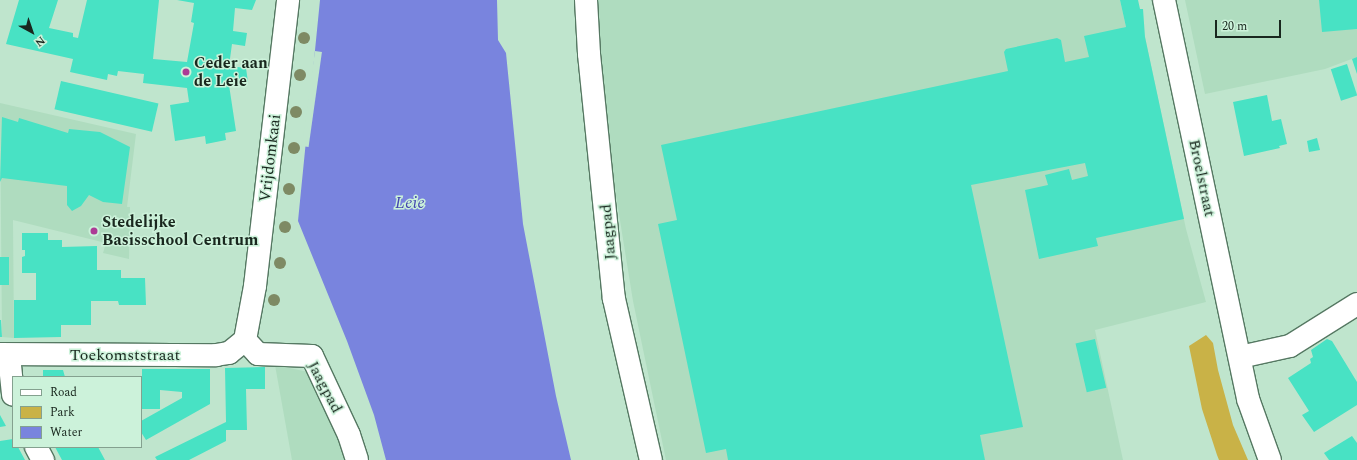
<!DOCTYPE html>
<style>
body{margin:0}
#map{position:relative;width:1357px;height:460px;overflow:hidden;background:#bfe5cd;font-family:Spectral,serif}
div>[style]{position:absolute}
.built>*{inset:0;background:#afdcbf}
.green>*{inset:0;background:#c9b247}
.water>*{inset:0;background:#7984de}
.pier>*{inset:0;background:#bfe5cd;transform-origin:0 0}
.building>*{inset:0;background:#48e2c4;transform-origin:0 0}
.roads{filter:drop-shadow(1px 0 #557862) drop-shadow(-1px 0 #557862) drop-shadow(0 1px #557862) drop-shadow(0 -1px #557862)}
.minor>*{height:22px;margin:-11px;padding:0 11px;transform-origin:11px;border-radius:11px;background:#fff}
.trees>*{width:12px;height:12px;margin:-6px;border-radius:50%;background:#7e8a64}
.dots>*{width:11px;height:11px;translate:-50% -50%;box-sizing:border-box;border:2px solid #ccf2da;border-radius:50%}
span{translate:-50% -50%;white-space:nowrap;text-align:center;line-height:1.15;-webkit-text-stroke:3px #ccf2da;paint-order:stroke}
.poi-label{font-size:16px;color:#19271e;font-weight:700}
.left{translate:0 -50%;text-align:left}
.street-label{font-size:16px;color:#19271e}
.water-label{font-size:17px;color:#4446b0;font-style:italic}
.legend{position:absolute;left:12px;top:376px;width:130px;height:72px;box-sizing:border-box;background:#ccf2da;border:1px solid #84a18f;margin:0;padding:5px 7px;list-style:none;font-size:12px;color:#19271e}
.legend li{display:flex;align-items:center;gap:8px;height:20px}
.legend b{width:20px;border:1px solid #84a18f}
.north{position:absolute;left:12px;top:12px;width:40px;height:40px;-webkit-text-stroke:3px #ccf2da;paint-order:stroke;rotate:140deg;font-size:11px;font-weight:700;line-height:16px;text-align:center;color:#19271e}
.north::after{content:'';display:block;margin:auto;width:14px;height:18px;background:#19271e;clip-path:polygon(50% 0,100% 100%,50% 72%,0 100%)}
.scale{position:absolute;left:1215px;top:20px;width:66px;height:18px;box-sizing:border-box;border:2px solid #19271e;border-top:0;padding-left:5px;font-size:12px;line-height:14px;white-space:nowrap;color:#19271e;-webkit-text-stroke:3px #ccf2da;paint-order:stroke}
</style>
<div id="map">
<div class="built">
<div style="clip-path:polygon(596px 0,1120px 0,1126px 27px,1122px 28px,1125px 41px,1145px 37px,1186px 229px,1206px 302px,1095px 330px,1123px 460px,666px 460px,633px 301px,608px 146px)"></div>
<div style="clip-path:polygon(1185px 0,1357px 0,1357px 57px,1325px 69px,1205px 94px)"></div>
<div style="clip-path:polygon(0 103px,136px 134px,127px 207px,130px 207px,129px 259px,103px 253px,106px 243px,13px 220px,14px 338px,2px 337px)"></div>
<div style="clip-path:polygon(275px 365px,313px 373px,348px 460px,292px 460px)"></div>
</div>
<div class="green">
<div style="clip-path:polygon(1206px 335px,1213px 343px,1218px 370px,1233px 425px,1248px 460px,1219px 460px,1217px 455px,1202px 409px,1189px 346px)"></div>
</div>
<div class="water">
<div style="clip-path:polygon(320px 0,497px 0,498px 40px,506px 53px,523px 224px,556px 396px,571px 460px,386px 460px,374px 415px,347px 341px,298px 221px)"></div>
</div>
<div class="pier">
<div style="left:315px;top:51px;width:7px;height:96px;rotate:8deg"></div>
</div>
<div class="building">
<div style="clip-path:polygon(19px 0,58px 0,49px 28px,73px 33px,73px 37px,78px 38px,87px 0,159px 0,153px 59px,187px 62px,194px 23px,191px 22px,194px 3px,177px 0,256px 0,252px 10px,235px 8px,233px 31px,247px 33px,245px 46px,232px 44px,229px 66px,246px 68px,248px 82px,229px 85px,236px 131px,225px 133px,226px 140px,206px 144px,205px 136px,175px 141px,170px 105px,189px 102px,187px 88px,143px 83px,144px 74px,118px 71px,117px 76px,108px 74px,107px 80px,70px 72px,73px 59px,6px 44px)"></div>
<div style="clip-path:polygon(1120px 0,1138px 0,1140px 9px,1143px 9px,1145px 37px,1184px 219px,1096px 238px,1098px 246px,1039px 259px,1025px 190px,1048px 185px,1045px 175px,1069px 169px,1072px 180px,1088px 176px,1085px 163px,971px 185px,1023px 427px,980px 435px,985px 460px,728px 460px,726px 449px,706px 453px,658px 224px,677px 220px,661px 145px,1008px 71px,1004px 52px,1006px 49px,1057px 38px,1061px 40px,1065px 62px,1089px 57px,1084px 36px,1126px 27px)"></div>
<div style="clip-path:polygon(1319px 0,1357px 0,1357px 29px,1322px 32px)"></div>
<div style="clip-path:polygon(1357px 57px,1357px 74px,1352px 59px)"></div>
<div style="left:1347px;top:64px;width:33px;height:17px;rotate:72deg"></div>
<div style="left:61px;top:81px;width:100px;height:29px;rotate:13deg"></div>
<div style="clip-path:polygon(1267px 95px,1272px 121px,1281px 119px,1287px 144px,1279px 146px,1280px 148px,1244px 156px,1233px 102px)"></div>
<div style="clip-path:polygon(2px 117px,18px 122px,19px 118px,68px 133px,69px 129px,100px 132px,130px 147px,122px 204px,103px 202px,89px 195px,81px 206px,72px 211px,67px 205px,67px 186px,2px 178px,0 182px)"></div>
<div style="clip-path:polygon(1317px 138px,1320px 150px,1309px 152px,1307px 141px)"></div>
<div style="clip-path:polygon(22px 233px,48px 233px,48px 240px,62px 240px,62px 247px,97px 246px,97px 270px,121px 270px,121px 278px,145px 278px,146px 305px,119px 305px,118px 301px,91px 301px,91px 325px,61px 325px,61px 337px,14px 338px,14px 300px,36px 300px,36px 273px,22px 273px,22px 257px,25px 256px,25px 250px,22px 250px)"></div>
<div style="left:0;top:257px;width:9px;height:28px"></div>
<div style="clip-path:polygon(0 320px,1px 320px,2px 337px,0 337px)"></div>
<div style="left:1095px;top:339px;width:50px;height:20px;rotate:77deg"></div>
<div style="clip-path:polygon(1327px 339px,1332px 341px,1357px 382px,1357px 405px,1314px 432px,1302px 415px,1309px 411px,1288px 378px,1311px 363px,1310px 359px,1313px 357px,1311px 350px)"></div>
<div style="clip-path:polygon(265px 367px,265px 389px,246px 389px,247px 430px,226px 430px,226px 441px,189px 460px,157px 460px,155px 457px,226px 422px,225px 368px)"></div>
<div style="clip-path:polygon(142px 369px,210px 369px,210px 404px,146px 440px,141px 432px,141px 421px,182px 398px,182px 392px,160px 390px,160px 409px,142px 409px)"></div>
<div style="clip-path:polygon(43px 370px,63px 370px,65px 377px,40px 377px,43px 376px)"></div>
<div style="clip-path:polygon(0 415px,6px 426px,0 427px)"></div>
<div style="clip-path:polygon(1352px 436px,1357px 443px,1357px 460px,1329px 460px,1324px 453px)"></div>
<div style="clip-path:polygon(13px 439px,13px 447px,18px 447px,25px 460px,0 460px,0 441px)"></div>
<div style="clip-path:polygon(55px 447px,98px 447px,105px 460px,62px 460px)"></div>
</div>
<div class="roads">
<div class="minor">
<div style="left:586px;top:0;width:54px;rotate:86.8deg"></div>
<div style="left:589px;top:54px;width:246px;rotate:84.2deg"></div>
<div style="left:614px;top:299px;width:165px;rotate:77.1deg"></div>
<div style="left:1164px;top:0;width:408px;rotate:78.1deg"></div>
<div style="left:1248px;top:399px;width:65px;rotate:70.2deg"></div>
<div style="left:245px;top:340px;width:55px;rotate:-79.5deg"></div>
<div style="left:255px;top:286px;width:288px;rotate:-83.4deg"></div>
<div style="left:245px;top:340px;width:19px;rotate:47deg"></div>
<div style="left:258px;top:354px;width:54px;rotate:2.1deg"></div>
<div style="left:312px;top:356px;width:87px;rotate:64.9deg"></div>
<div style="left:349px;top:435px;width:26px;rotate:72deg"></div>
<div style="left:0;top:354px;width:216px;rotate:0.3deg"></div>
<div style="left:216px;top:355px;width:13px;rotate:-9deg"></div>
<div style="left:229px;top:353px;width:21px;rotate:-39deg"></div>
<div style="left:9px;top:356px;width:39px;rotate:84deg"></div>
<div style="left:1240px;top:357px;width:51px;rotate:-12.4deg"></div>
<div style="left:1290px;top:346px;width:79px;rotate:-32.1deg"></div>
<div style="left:36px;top:447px;width:15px;rotate:62deg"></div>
</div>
</div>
<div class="trees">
<div style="left:304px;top:38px"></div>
<div style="left:300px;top:75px"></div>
<div style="left:296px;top:112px"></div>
<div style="left:294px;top:148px"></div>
<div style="left:289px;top:189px"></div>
<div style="left:285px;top:227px"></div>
<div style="left:280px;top:263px"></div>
<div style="left:274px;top:300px"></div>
</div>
<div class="dots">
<div style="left:186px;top:72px;background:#ac3b95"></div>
<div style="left:94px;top:231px;background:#ac3b95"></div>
</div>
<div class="poi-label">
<span class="left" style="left:194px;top:72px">Ceder aan<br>de Leie</span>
<span class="left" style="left:102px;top:231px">Stedelijke<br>Basisschool Centrum</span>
</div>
<div class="street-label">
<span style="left:270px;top:158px;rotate:-83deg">Vrijdomkaai</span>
<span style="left:1202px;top:178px;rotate:78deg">Broelstraat</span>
<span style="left:608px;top:232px;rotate:-95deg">Jaagpad</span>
<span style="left:125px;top:355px">Toekomststraat</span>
<span style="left:325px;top:387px;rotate:62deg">Jaagpad</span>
</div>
<div class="water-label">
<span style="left:410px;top:204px">Leie</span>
</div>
<ul class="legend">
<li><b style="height:5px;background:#fff"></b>Road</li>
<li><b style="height:11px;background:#c9b247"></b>Park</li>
<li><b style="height:11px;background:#7984de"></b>Water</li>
</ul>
<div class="north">N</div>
<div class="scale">20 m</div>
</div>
